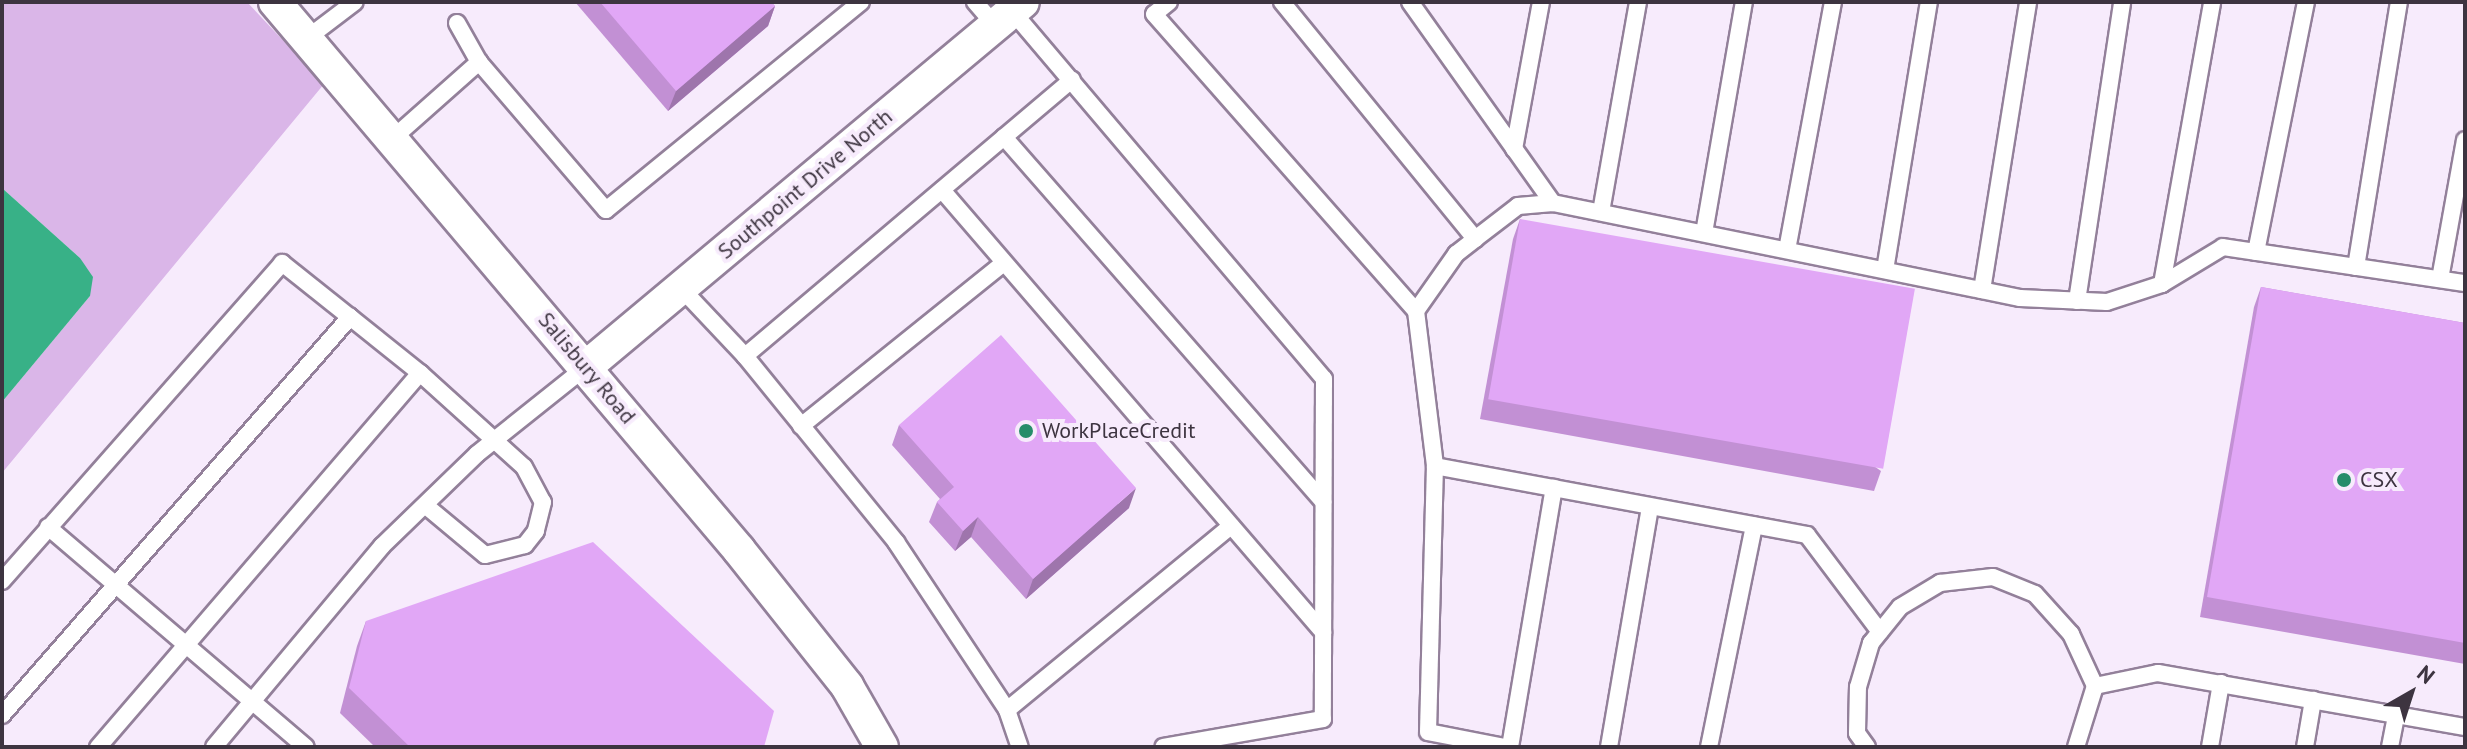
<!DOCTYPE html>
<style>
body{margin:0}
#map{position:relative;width:2467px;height:749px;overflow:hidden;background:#f7ebfc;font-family:"PT Sans",sans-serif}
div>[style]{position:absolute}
.green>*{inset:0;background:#dab6e8}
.water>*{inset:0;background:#38b187}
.roads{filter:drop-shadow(2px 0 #93809a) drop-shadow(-2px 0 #93809a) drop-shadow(0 2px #93809a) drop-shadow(0 -2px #93809a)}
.service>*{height:16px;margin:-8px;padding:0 8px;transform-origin:8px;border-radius:8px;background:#fff}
.minor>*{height:32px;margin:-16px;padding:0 16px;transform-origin:16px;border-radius:16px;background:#fff}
.wall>*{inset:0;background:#c290d4}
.shaded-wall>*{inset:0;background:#9e75ac}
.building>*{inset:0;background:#e1a7f6;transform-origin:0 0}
.dots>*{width:22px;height:22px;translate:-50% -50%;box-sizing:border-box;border:4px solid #f7ebfc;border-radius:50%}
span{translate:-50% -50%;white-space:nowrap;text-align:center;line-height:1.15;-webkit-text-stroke:8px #f7ebfc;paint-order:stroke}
.street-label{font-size:22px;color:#3d3440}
.poi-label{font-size:22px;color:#3d3440}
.left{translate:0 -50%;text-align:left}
.frame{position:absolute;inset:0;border:4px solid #3d3440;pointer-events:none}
.north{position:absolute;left:2371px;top:653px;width:80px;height:80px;-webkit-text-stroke:6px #f7ebfc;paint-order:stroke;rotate:39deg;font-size:22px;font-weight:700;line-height:32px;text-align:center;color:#3d3440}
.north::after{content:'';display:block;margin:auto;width:28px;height:36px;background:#3d3440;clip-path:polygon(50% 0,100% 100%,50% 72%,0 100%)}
</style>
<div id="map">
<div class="green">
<div style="clip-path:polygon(2px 2px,247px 2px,324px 84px,2px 473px,2px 402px,90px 296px,80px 258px,2px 188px)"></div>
</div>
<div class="water">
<div style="clip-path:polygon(2px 188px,80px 258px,93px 277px,90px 296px,2px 402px)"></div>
</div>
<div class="roads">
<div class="service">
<div style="left:975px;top:2px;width:30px;rotate:49deg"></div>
<div style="left:1169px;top:2px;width:19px;rotate:141deg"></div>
<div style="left:1154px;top:14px;width:396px;rotate:48.6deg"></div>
<div style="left:1416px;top:311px;width:156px;rotate:83deg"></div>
<div style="left:1282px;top:2px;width:306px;rotate:50.8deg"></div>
<div style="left:1410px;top:2px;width:247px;rotate:54.6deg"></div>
<div style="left:1012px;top:11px;width:482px;rotate:49.7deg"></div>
<div style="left:1324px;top:379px;width:340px;rotate:90.2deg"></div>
<div style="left:1323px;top:719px;width:162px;rotate:170.1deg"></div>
<div style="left:457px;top:23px;width:45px;rotate:60.6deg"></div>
<div style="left:306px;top:39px;width:61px;rotate:-37.1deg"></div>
<div style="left:1004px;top:137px;width:485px;rotate:48.8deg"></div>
<div style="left:391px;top:140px;width:118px;rotate:-41.6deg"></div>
<div style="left:479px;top:62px;width:195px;rotate:49.4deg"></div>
<div style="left:606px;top:210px;width:329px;rotate:-39.2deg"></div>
<div style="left:1514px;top:149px;width:149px;rotate:-79.6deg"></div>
<div style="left:942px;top:190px;width:584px;rotate:49.24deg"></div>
<div style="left:1601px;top:212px;width:213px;rotate:-80deg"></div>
<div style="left:1704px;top:233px;width:234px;rotate:-80.2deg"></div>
<div style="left:1787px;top:250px;width:252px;rotate:-79.5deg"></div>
<div style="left:2256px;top:252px;width:255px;rotate:-78.7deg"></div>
<div style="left:2356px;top:267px;width:268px;rotate:-80.8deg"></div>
<div style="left:1885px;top:270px;width:272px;rotate:-80.7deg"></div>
<div style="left:2440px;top:279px;width:141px;rotate:-79.8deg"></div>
<div style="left:2162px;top:284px;width:286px;rotate:-79.9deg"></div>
<div style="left:681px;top:288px;width:93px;rotate:46.7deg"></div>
<div style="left:745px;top:356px;width:240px;rotate:50.9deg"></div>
<div style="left:896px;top:542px;width:201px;rotate:56.5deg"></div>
<div style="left:1007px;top:710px;width:39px;rotate:71deg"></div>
<div style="left:1982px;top:290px;width:292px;rotate:-80.9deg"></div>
<div style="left:2077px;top:301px;width:302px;rotate:-81.4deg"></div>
<div style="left:1416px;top:311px;width:70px;rotate:-54.9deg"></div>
<div style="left:1456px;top:254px;width:24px;rotate:-38deg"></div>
<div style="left:1475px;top:239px;width:54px;rotate:-37.5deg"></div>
<div style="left:1518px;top:206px;width:35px;rotate:-5deg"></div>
<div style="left:1553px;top:203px;width:477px;rotate:11.5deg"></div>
<div style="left:2020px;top:298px;width:87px;rotate:2.6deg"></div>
<div style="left:2107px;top:302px;width:58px;rotate:-18.1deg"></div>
<div style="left:2162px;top:284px;width:71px;rotate:-31.2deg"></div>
<div style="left:2223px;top:247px;width:245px;rotate:8.5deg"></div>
<div style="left:745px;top:356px;width:428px;rotate:-40.2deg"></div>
<div style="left:420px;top:373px;width:140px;rotate:42.1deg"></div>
<div style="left:524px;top:467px;width:40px;rotate:62deg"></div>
<div style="left:543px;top:502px;width:30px;rotate:104deg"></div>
<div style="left:536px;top:531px;width:18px;rotate:128deg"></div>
<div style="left:525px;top:545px;width:41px;rotate:166deg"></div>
<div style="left:485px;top:555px;width:78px;rotate:-140.2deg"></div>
<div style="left:801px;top:426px;width:260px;rotate:-38.8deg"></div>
<div style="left:48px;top:527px;width:339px;rotate:40.5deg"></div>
<div style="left:2px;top:581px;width:424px;rotate:-48.6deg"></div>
<div style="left:282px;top:263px;width:87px;rotate:38.5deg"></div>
<div style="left:2095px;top:686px;width:64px;rotate:-11.7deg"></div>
<div style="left:2158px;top:673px;width:312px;rotate:10deg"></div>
<div style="left:1007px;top:710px;width:290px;rotate:-39.4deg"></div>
<div style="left:2px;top:715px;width:529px;rotate:-48.83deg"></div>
<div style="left:350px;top:317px;width:90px;rotate:38.7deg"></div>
<div style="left:420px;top:373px;width:494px;rotate:130.7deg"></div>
<div style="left:214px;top:747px;width:262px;rotate:-50.1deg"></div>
<div style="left:382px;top:546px;width:132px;rotate:-44.1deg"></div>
<div style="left:477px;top:454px;width:139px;rotate:-38.6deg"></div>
<div style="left:1505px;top:747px;width:78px;rotate:-169deg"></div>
<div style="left:1428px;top:732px;width:266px;rotate:-88.5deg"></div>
<div style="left:1435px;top:466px;width:378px;rotate:10.5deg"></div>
<div style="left:1807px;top:535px;width:121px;rotate:53deg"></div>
<div style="left:1510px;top:747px;width:263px;rotate:-80.4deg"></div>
<div style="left:1609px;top:747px;width:244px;rotate:-80.3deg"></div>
<div style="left:1709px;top:747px;width:226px;rotate:-78.5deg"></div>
<div style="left:1867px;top:747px;width:17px;rotate:-126deg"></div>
<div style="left:1857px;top:733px;width:46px;rotate:-88.8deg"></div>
<div style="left:1858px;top:687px;width:46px;rotate:-73.5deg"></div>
<div style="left:1871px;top:643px;width:46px;rotate:-51.1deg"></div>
<div style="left:1900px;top:607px;width:47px;rotate:-31deg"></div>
<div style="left:1940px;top:583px;width:53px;rotate:-6.5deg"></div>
<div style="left:1993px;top:577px;width:45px;rotate:22deg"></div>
<div style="left:2035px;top:594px;width:54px;rotate:48deg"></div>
<div style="left:2071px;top:634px;width:57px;rotate:65.2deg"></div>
<div style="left:2095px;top:686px;width:64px;rotate:107.3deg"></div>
<div style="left:2210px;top:747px;width:65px;rotate:-80.2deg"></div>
<div style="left:2305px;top:747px;width:48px;rotate:-80.3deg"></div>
<div style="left:2390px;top:747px;width:33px;rotate:-79deg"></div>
</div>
<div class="minor">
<div style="left:275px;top:2px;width:718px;rotate:49.74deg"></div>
<div style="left:739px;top:550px;width:174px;rotate:51.5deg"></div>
<div style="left:847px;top:686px;width:70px;rotate:60.2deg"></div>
<div style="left:586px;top:367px;width:569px;rotate:-39.87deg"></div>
</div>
</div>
<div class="wall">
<div style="clip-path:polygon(575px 2px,771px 2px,775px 6px,768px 26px,668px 111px)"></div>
<div style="clip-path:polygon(1520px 219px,1881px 471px,1874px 491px,1480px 419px,1513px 239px)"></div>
<div style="clip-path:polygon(2261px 287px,2465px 323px,2465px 664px,2200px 617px,2254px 307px)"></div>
<div style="clip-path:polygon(899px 425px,1129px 508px,1026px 599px,971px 537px,955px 551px,929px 522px,937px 502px,940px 499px,892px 445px)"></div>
<div style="clip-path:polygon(366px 621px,764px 747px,375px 747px,340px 713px,357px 646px)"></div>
</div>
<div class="shaded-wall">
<div style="clip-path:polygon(775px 6px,768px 26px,668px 111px,676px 91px)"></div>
<div style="clip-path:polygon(1136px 488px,1129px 508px,1026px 599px,1033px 579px)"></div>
<div style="clip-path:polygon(978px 517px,971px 537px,955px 551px,963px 531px)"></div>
</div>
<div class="building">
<div style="clip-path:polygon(600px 2px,771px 2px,775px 6px,676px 91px)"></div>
<div style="left:1520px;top:219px;width:401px;height:183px;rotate:10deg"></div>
<div style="clip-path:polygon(2261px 287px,2465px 323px,2465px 643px,2207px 597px)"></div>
<div style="clip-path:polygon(1001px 335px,1136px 488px,1033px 579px,978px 517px,963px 531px,937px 502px,954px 487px,899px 425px)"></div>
<div style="clip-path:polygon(593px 542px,774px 711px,764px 747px,410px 747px,349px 688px,366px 621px)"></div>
</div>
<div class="dots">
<div style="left:1026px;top:431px;background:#268d6a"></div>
<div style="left:2344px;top:480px;background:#268d6a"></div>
</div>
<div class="street-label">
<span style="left:805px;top:184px;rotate:-40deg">Southpoint Drive North</span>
<span style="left:587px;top:368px;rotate:50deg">Salisbury Road</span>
</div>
<div class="poi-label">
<span class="left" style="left:1042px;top:431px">WorkPlaceCredit</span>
<span class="left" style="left:2360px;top:480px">CSX</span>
</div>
<div class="frame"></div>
<div class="north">N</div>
</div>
